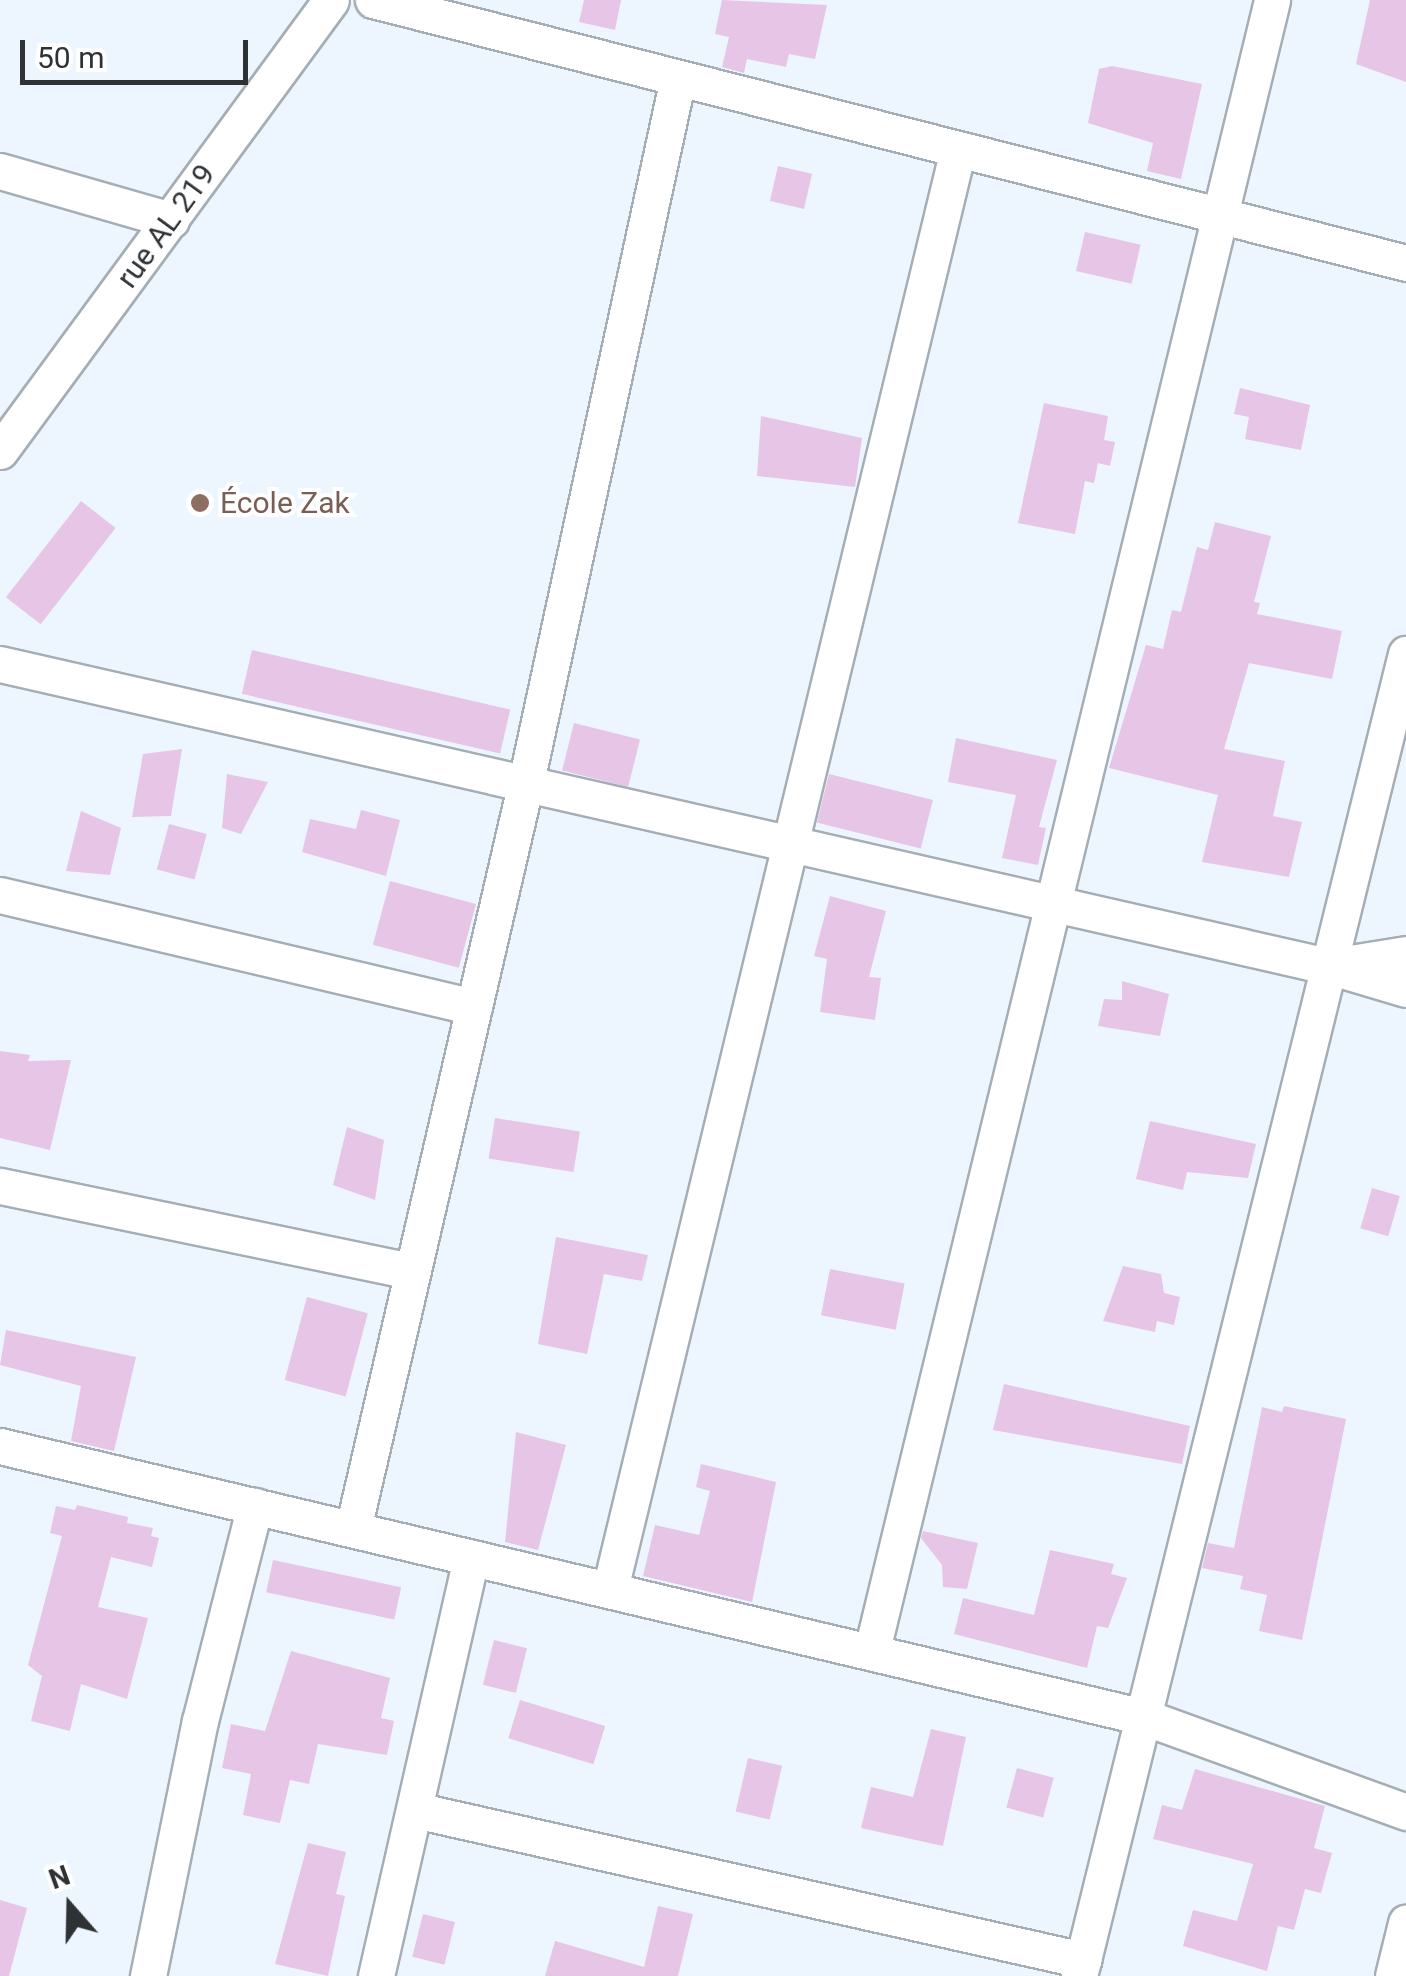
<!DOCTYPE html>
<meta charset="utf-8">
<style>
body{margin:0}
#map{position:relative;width:1406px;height:1976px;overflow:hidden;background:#edf6fe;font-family:Roboto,sans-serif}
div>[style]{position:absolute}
.building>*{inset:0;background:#e6c5e7;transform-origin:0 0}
.roads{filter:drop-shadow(2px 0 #a5aeb5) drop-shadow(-2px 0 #a5aeb5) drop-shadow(0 2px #a5aeb5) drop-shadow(0 -2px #a5aeb5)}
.minor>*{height:35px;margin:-17.5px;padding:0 17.5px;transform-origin:17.5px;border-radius:17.5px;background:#fff}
.dots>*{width:28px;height:28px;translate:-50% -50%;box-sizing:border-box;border:5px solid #fff;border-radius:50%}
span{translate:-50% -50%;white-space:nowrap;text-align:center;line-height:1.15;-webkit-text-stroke:8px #fff;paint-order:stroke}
.street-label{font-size:30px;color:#2e3235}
.education-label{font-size:30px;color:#785e54}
.left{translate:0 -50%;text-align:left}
.north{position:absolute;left:20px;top:1856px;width:100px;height:100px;-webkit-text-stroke:8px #fff;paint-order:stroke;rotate:340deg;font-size:28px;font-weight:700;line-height:40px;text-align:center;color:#2e3235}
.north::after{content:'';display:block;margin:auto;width:35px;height:45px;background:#2e3235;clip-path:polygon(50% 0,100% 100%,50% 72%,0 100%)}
.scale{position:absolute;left:20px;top:40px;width:228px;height:45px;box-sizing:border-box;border:5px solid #2e3235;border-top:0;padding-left:12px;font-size:30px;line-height:35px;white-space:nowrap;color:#2e3235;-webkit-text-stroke:8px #fff;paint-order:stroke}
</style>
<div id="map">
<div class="building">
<div style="clip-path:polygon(584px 0,621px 0,615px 30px,579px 22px)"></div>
<div style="clip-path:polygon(722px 0,827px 5px,815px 59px,789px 54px,786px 67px,747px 59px,744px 73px,722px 67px,729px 37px,715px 34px)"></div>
<div style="clip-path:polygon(1370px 0,1406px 0,1406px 82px,1356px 64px)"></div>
<div style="clip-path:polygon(1112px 66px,1202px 84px,1181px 179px,1147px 171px,1153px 143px,1088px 123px,1099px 69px)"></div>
<div style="left:778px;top:166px;width:35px;height:36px;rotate:13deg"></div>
<div style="left:1085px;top:232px;width:57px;height:40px;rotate:13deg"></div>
<div style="clip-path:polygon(1240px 388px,1310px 405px,1301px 450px,1245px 439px,1249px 417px,1234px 414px)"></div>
<div style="clip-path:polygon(1044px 403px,1108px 416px,1104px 440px,1115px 442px,1110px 466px,1098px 463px,1094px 483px,1085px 481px,1075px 534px,1018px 523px)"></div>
<div style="clip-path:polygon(761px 416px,862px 438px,855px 487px,757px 476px)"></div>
<div style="left:81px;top:501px;width:44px;height:122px;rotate:38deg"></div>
<div style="clip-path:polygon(1215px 522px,1271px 536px,1254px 602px,1260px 603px,1257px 614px,1342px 631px,1332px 679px,1249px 663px,1224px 749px,1285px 761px,1273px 816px,1302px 822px,1289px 877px,1202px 862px,1218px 795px,1109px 768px,1146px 645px,1163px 649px,1172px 610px,1181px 612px,1197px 547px,1208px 550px)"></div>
<div style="left:252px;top:650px;width:265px;height:45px;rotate:13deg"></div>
<div style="left:574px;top:723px;width:68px;height:49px;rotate:14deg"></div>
<div style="clip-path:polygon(956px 738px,1057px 760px,1039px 827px,1046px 828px,1038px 865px,1002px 858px,1016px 795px,948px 782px)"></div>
<div style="clip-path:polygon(182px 749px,171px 816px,132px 817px,143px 754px)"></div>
<div style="clip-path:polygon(227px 774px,268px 782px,241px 834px,222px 828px)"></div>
<div style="left:829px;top:774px;width:107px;height:50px;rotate:14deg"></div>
<div style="clip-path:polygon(361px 810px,400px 820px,386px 876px,302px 852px,310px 819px,356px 829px)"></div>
<div style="clip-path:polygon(81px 811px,121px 828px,110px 875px,66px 871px)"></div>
<div style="left:169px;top:824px;width:39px;height:47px;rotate:15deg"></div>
<div style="left:390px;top:881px;width:89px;height:66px;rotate:15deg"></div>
<div style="clip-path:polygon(830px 896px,886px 911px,869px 977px,881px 978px,875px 1020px,820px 1012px,827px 959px,814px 956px)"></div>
<div style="clip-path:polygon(1122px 981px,1169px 994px,1160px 1036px,1098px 1026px,1104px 999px,1122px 1000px)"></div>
<div style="clip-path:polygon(0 1051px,30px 1055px,28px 1061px,71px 1060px,50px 1150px,0 1138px)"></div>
<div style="left:495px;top:1118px;width:86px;height:41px;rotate:9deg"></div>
<div style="clip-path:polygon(1150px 1121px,1256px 1144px,1248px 1178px,1187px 1172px,1183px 1190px,1136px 1179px)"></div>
<div style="clip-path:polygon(347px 1127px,384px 1140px,375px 1200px,333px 1185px)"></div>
<div style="left:1372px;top:1188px;width:29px;height:42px;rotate:16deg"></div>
<div style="clip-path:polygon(556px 1237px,648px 1255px,642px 1281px,604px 1274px,587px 1354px,538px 1344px)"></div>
<div style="clip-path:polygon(1123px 1266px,1161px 1274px,1164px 1293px,1180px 1297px,1174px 1325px,1157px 1321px,1155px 1332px,1103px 1321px)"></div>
<div style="left:830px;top:1269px;width:76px;height:47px;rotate:11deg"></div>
<div style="left:307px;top:1297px;width:63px;height:86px;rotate:15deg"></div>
<div style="clip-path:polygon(6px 1330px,136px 1357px,114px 1451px,71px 1441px,81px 1386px,0 1365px)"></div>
<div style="clip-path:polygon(1004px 1384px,1190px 1426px,1182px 1464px,993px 1430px)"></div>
<div style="clip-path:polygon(1284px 1406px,1346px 1419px,1302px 1640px,1259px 1631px,1267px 1595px,1240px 1589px,1243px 1576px,1202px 1568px,1208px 1543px,1234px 1548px,1262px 1407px,1282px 1412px)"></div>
<div style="clip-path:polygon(516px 1432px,566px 1445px,538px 1550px,505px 1542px)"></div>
<div style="clip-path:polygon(701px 1464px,776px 1482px,752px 1602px,643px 1576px,655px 1525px,699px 1535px,710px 1491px,696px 1487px)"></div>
<div style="clip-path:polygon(77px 1505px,128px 1517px,127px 1523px,153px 1528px,151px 1536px,159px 1538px,152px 1567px,111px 1557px,98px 1607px,148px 1618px,127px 1699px,81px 1684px,70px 1731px,31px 1721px,42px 1676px,28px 1665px,62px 1536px,50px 1533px,56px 1506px,75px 1510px)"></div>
<div style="clip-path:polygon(923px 1531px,978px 1543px,967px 1589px,943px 1587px,942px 1565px,921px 1538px)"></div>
<div style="clip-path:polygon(1050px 1550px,1114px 1564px,1111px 1574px,1127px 1578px,1108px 1628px,1097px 1626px,1087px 1668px,954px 1634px,963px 1598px,1034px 1615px)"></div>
<div style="left:273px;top:1560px;width:131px;height:33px;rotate:12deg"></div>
<div style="left:494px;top:1640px;width:34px;height:46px;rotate:14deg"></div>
<div style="clip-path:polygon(291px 1651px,390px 1678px,381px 1718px,394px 1721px,387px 1755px,318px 1744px,309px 1784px,290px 1780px,280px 1823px,243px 1815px,251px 1774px,222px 1768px,231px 1724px,265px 1731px)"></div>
<div style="left:520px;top:1700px;width:89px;height:40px;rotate:17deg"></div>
<div style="clip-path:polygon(931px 1729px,966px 1737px,943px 1846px,861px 1828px,871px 1787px,913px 1797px)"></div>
<div style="left:748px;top:1758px;width:35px;height:55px;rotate:13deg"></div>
<div style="left:1017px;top:1768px;width:38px;height:41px;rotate:15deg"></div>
<div style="clip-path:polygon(1195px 1769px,1325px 1806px,1314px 1848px,1332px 1853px,1321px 1893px,1305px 1889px,1294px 1930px,1278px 1926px,1267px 1971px,1183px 1946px,1193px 1910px,1237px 1921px,1253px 1864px,1153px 1839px,1162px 1805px,1182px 1810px)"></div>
<div style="clip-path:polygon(308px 1843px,346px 1852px,336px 1894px,345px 1896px,328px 1976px,275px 1964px)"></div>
<div style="clip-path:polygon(0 1900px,27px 1908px,9px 1976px,0 1976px)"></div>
<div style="clip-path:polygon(658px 1906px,693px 1914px,678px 1976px,545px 1976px,555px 1941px,644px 1967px)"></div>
<div style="left:423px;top:1914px;width:33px;height:44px;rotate:14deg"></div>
</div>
<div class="roads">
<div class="minor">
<div style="left:373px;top:0;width:1066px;rotate:14.28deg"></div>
<div style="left:0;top:171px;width:178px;rotate:16deg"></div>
<div style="left:0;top:451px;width:559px;rotate:-53.72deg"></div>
<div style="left:0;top:664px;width:1366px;rotate:12.82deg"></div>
<div style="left:1332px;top:967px;width:77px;rotate:16.6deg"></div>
<div style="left:0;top:895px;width:487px;rotate:13.3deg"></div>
<div style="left:1338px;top:965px;width:69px;rotate:-9.2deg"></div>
<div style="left:0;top:1186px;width:421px;rotate:11.7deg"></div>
<div style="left:0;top:1446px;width:1176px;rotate:13.33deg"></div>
<div style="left:1144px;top:1717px;width:279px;rotate:19.9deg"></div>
<div style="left:353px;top:1529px;width:767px;rotate:-76.96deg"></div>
<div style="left:526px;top:782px;width:720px;rotate:-77.82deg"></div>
<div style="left:610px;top:1589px;width:1481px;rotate:-76.41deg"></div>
<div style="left:872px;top:1650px;width:1698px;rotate:-76.37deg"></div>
<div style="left:415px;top:1810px;width:685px;rotate:12.66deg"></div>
<div style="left:148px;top:1976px;width:260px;rotate:-78.5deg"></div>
<div style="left:200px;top:1721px;width:222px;rotate:-75.7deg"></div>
<div style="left:376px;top:1976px;width:429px;rotate:-77.2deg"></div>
<div style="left:1079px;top:1976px;width:1362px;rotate:-76.11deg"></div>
<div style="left:1393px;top:1976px;width:55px;rotate:-76.2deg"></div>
</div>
</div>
<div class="dots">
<div style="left:200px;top:503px;background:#8d6e63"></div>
</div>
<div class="street-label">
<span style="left:166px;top:226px;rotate:-54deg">rue AL 219</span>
</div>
<div class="education-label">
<span class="left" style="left:220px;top:503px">École Zak</span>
</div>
<div class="north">N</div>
<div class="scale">50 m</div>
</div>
